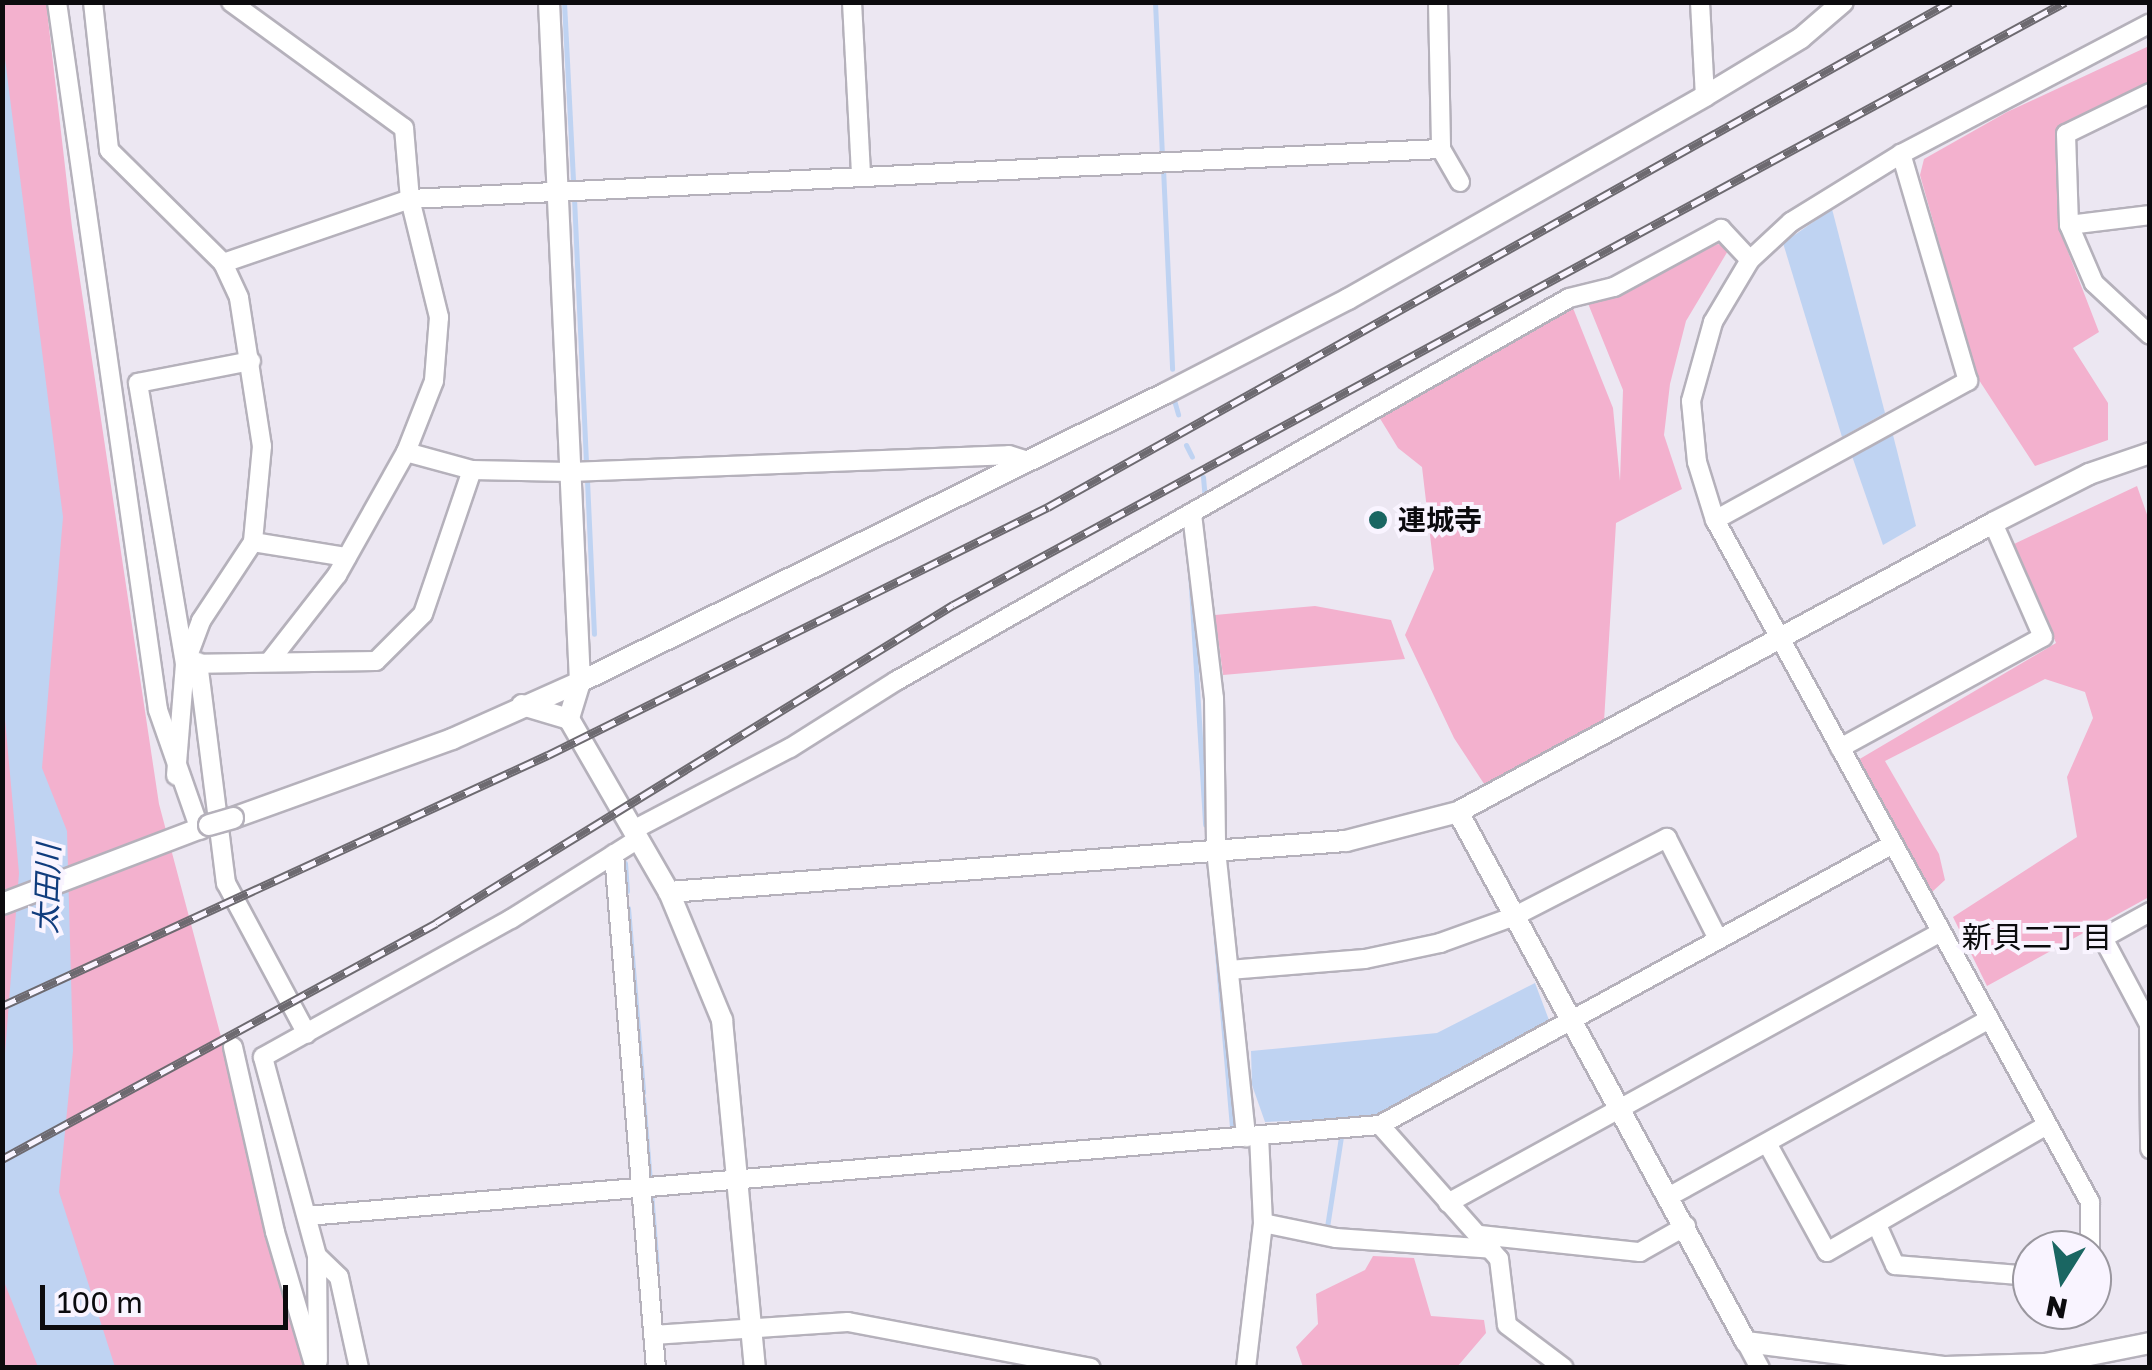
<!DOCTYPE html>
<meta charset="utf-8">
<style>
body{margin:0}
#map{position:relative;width:2152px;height:1370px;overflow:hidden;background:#ece7f2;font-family:"Golos Text","Noto Sans JP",sans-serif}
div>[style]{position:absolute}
.green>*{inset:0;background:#f3b1ce}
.water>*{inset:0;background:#bfd3f2}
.stream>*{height:5px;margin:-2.5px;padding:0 2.5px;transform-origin:2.5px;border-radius:2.5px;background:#bfd3f2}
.roads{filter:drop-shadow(2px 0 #b5b1bb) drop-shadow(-2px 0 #b5b1bb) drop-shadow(0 2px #b5b1bb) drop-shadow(0 -2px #b5b1bb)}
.minor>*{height:18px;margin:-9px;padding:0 9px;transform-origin:9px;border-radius:9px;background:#fff}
.tertiary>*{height:20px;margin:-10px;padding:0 10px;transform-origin:10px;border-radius:10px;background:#fff}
.rail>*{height:9px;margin-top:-4.5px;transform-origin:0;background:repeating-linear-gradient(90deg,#f9f4ff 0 15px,#6d6a70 0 30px);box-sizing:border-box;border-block:2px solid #6d6a70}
.bridges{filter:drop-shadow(2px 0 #b5b1bb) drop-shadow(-2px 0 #b5b1bb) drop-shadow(0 2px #b5b1bb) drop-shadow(0 -2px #b5b1bb)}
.tertiary-bridge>*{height:20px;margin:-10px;padding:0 10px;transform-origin:10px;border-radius:10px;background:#fff}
.dots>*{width:28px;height:28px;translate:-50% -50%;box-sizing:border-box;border:5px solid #f9f4ff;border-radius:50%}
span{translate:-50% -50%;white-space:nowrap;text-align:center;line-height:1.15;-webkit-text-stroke:8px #f9f4ff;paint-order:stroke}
.poi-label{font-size:28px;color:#0c0b0e;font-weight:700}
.left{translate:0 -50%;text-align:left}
.water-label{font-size:30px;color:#103c7d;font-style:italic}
.neighbourhood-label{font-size:30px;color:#0c0b0e}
.frame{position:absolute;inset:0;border:5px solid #0c0b0e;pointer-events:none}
.north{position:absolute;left:2012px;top:1230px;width:100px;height:100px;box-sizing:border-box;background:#f9f4ff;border:2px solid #9a979f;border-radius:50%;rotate:191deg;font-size:28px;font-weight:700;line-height:40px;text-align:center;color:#0c0b0e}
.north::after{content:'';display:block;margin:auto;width:35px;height:45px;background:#1a6662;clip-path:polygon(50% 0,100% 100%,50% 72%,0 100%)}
.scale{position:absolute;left:40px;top:1285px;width:248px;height:45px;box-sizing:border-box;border:5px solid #0c0b0e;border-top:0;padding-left:12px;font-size:30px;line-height:35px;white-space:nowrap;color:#0c0b0e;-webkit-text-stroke:8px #f9f4ff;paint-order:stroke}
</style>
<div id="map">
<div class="green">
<div style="clip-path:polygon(46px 2px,72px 227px,159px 804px,309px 1367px,3px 1368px,2px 3px)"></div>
<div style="clip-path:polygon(2149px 46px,2149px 85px,2058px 127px,2060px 231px,2099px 332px,2073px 348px,2108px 403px,2108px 440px,2035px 466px,1977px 377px,1920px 175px,1924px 159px,2007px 112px)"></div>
<div style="clip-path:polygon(1718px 244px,1729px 249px,1686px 321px,1670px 384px,1664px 435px,1682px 489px,1616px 523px,1603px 738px,1492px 796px,1454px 738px,1405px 635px,1434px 569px,1422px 467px,1398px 448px,1373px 407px,1569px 298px,1613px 408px,1620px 481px,1623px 390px,1587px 301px)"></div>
<div style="clip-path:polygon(2137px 486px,2150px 523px,2149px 897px,1987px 986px,1953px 917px,2077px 837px,2067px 777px,2093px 718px,2085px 692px,2045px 679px,1885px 761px,1939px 854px,1945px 880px,1932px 892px,1858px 760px,2056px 643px,2014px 544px)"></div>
<div style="clip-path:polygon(1315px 606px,1391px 620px,1405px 659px,1223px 675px,1215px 615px)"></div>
<div style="clip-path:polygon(1373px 1256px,1414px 1258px,1431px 1316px,1484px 1320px,1486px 1333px,1457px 1367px,1303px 1367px,1296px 1347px,1318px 1324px,1316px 1294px,1365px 1270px)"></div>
</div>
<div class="water">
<div style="clip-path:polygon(2px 35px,63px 517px,42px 768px,67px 831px,73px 1051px,59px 1192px,115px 1367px,38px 1367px,3px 1279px,3px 1079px,19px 873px,2px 686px)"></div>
<div style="clip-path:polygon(1832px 209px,1885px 413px,1842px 437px,1783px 243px)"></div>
<div style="clip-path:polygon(1893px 435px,1916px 526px,1883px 545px,1852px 456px)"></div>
<div style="clip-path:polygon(1535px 983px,1549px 1020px,1374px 1117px,1265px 1122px,1252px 1085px,1251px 1051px,1437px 1033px)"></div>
</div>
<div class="stream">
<div style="left:564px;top:2px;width:178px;rotate:87.1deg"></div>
<div style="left:1155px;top:2px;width:153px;rotate:87.4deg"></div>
<div style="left:1163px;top:168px;width:201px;rotate:87.4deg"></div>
<div style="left:574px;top:198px;width:266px;rotate:87.4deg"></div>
<div style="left:1174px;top:400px;width:15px;rotate:74deg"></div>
<div style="left:1186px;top:445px;width:13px;rotate:63deg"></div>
<div style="left:1203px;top:477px;width:21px;rotate:85deg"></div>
<div style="left:587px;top:480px;width:154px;rotate:87.4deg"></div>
<div style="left:1189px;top:553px;width:272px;rotate:86.6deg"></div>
<div style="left:625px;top:863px;width:28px;rotate:86deg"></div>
<div style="left:1212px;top:894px;width:235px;rotate:85.1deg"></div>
<div style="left:628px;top:908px;width:185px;rotate:85.3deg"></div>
<div style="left:643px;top:1098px;width:84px;rotate:85.2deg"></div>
<div style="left:651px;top:1192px;width:78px;rotate:85.6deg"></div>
<div style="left:1327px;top:1227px;width:91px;rotate:-81.2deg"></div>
</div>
<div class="roads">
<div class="minor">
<div style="left:57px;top:2px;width:715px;rotate:81.88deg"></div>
<div style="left:158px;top:710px;width:127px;rotate:70.7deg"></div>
<div style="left:93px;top:2px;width:149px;rotate:83.8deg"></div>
<div style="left:109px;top:150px;width:161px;rotate:44.7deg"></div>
<div style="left:223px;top:263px;width:38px;rotate:65deg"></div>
<div style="left:239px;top:298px;width:150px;rotate:81.2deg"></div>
<div style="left:262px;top:446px;width:96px;rotate:95.4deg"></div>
<div style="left:253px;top:542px;width:95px;rotate:123.4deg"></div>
<div style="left:201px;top:621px;width:46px;rotate:110.4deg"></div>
<div style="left:185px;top:664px;width:112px;rotate:94.6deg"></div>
<div style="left:231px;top:2px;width:214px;rotate:36.1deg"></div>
<div style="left:404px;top:128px;width:71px;rotate:85.2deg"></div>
<div style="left:410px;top:199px;width:122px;rotate:76.2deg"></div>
<div style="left:439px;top:317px;width:64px;rotate:94.5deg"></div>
<div style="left:434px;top:381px;width:76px;rotate:111.5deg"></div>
<div style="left:406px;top:452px;width:141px;rotate:119.3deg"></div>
<div style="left:337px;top:575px;width:110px;rotate:128deg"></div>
<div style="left:852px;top:2px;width:174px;rotate:87deg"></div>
<div style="left:1438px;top:2px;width:147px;rotate:88.8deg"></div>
<div style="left:1441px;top:149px;width:38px;rotate:60deg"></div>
<div style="left:1700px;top:2px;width:94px;rotate:87deg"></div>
<div style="left:2150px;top:93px;width:93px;rotate:154deg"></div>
<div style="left:2066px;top:134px;width:91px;rotate:88.1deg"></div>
<div style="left:2069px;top:225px;width:63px;rotate:66.7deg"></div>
<div style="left:2094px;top:283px;width:76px;rotate:42.9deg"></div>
<div style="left:2069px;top:225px;width:82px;rotate:-7deg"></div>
<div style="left:223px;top:263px;width:198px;rotate:-18.9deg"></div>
<div style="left:410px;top:199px;width:1032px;rotate:-2.78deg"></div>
<div style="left:251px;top:361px;width:115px;rotate:169deg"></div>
<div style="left:138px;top:383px;width:285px;rotate:80.5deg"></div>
<div style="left:185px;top:664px;width:191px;rotate:-0.9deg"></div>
<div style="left:376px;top:661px;width:66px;rotate:-45deg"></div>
<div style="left:423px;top:614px;width:152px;rotate:-71.2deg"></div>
<div style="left:406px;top:452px;width:68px;rotate:15.3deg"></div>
<div style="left:472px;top:470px;width:98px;rotate:1.2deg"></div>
<div style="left:570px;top:472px;width:439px;rotate:-2.2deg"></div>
<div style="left:1009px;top:455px;width:20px;rotate:18deg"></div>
<div style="left:1192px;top:514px;width:185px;rotate:83.2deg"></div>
<div style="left:1214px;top:698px;width:152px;rotate:89.2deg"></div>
<div style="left:1216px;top:850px;width:289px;rotate:84deg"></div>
<div style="left:1715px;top:520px;width:289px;rotate:-28.8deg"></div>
<div style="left:1968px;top:381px;width:237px;rotate:-106.4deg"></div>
<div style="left:253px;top:542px;width:95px;rotate:9.1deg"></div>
<div style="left:198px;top:662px;width:223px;rotate:82.8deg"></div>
<div style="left:226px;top:883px;width:171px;rotate:61.8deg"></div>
<div style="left:1840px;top:748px;width:231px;rotate:-28.7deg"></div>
<div style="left:2043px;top:637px;width:124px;rotate:-113.7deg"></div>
<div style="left:633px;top:830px;width:177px;rotate:-27.6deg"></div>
<div style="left:790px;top:748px;width:125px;rotate:-32.3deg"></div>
<div style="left:896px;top:681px;width:774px;rotate:-29.64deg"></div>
<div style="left:1569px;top:298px;width:46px;rotate:-13.7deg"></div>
<div style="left:1614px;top:287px;width:122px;rotate:-28.5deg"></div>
<div style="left:1721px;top:229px;width:42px;rotate:46.9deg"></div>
<div style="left:614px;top:854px;width:516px;rotate:85.33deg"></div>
<div style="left:2150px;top:912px;width:54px;rotate:151deg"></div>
<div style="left:2103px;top:938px;width:98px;rotate:61.9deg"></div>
<div style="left:2149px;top:1024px;width:125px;rotate:89.5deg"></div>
<div style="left:1229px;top:970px;width:136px;rotate:-4.6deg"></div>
<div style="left:1365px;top:959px;width:77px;rotate:-12deg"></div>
<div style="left:1440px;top:943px;width:80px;rotate:-19.8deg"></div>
<div style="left:1515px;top:916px;width:171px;rotate:-27.2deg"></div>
<div style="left:1667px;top:838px;width:113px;rotate:63.2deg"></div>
<div style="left:233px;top:1047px;width:190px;rotate:77.2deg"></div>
<div style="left:275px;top:1232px;width:142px;rotate:73.6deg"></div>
<div style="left:1380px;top:1125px;width:179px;rotate:48.4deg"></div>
<div style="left:1499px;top:1259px;width:66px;rotate:83.1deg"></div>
<div style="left:1507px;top:1325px;width:71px;rotate:37deg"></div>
<div style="left:1767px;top:1143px;width:124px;rotate:61.2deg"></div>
<div style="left:1827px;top:1252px;width:254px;rotate:-30deg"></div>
<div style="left:1670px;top:1196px;width:365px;rotate:-29deg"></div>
<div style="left:1448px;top:1203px;width:563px;rotate:-28.8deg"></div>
<div style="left:307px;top:1216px;width:1077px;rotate:-4.85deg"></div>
<div style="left:1380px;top:1125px;width:585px;rotate:-28.71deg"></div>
<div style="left:1263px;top:1223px;width:75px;rotate:11.6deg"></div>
<div style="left:1336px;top:1238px;width:156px;rotate:4deg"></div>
<div style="left:1877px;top:1225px;width:44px;rotate:65.8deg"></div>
<div style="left:1895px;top:1265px;width:137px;rotate:4.6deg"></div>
<div style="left:1480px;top:1235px;width:161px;rotate:6.1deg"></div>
<div style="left:1640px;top:1252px;width:53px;rotate:-29.5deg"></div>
<div style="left:2090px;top:1250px;width:48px;rotate:-90deg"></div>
<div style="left:2090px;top:1202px;width:778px;rotate:-118.8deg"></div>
<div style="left:1715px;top:520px;width:61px;rotate:-107.2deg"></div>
<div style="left:1697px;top:462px;width:61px;rotate:-95.6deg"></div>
<div style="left:1691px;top:401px;width:82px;rotate:-74.4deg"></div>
<div style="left:1713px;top:322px;width:72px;rotate:-59.2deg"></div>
<div style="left:1750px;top:260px;width:56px;rotate:-42.8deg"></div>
<div style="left:1791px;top:222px;width:129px;rotate:-31.7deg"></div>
<div style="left:1901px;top:154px;width:281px;rotate:-27.7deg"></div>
<div style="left:317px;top:1256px;width:105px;rotate:89.5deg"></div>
<div style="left:653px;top:1335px;width:195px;rotate:-3.8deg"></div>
<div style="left:848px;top:1322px;width:247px;rotate:10.7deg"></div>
<div style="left:1746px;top:1342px;width:30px;rotate:62deg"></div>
<div style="left:359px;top:1368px;width:93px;rotate:-102.4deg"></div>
<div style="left:339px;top:1277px;width:30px;rotate:-136deg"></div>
<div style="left:317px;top:1256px;width:206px;rotate:-105.2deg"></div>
<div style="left:263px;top:1057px;width:284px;rotate:-29.1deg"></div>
<div style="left:511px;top:919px;width:150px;rotate:-32.2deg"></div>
<div style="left:1246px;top:1368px;width:146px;rotate:-83.3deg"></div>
<div style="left:1263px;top:1223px;width:88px;rotate:-92.6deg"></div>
</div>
<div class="tertiary">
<div style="left:549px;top:2px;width:681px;rotate:87.39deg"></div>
<div style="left:580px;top:682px;width:39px;rotate:107deg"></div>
<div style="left:569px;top:719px;width:200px;rotate:60deg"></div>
<div style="left:669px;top:892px;width:139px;rotate:67.5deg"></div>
<div style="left:722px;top:1020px;width:350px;rotate:84.6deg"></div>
<div style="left:522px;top:705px;width:49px;rotate:16.6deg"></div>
<div style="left:1458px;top:812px;width:603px;rotate:61.48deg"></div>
<div style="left:1746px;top:1342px;width:201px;rotate:7.2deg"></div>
<div style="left:1945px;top:1367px;width:100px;rotate:-1.7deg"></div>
<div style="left:2045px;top:1364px;width:107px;rotate:-11.3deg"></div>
<div style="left:233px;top:818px;width:233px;rotate:-19.8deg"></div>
<div style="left:452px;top:739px;width:140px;rotate:-24deg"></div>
<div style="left:580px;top:682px;width:653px;rotate:-26.25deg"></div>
<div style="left:1166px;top:393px;width:205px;rotate:-27.3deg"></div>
<div style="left:1348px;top:299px;width:411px;rotate:-29.6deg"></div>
<div style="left:1705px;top:96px;width:112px;rotate:-31.1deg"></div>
<div style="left:1801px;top:38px;width:55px;rotate:-40.6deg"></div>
<div style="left:669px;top:892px;width:679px;rotate:-4.31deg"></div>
<div style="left:1346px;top:841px;width:116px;rotate:-14.5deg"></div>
<div style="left:1458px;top:812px;width:608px;rotate:-28.38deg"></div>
<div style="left:1993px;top:523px;width:108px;rotate:-27deg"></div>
<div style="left:2089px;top:474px;width:65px;rotate:-19deg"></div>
<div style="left:2px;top:904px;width:222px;rotate:-20.9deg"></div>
</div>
</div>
<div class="rail">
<div style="left:2px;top:1006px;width:601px;rotate:-24.69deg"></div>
<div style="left:548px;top:755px;width:558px;rotate:-26.38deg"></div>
<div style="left:1048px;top:507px;width:1034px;rotate:-29.24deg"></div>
<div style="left:2px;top:1159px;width:494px;rotate:-28.5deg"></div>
<div style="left:436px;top:923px;width:607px;rotate:-31.6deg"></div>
<div style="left:953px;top:605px;width:1265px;rotate:-28.47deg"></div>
</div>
<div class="bridges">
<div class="tertiary-bridge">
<div style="left:209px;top:825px;width:25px;rotate:-16deg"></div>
</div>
</div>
<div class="dots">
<div style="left:1378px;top:520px;background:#1a6662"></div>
</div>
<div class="poi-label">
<span class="left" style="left:1398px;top:520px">連城寺</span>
</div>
<div class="water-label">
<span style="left:47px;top:889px;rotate:-88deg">太田川</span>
</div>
<div class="neighbourhood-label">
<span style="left:2037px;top:937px">新貝二丁目</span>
</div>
<div class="frame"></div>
<div class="north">N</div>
<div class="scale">100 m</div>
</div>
